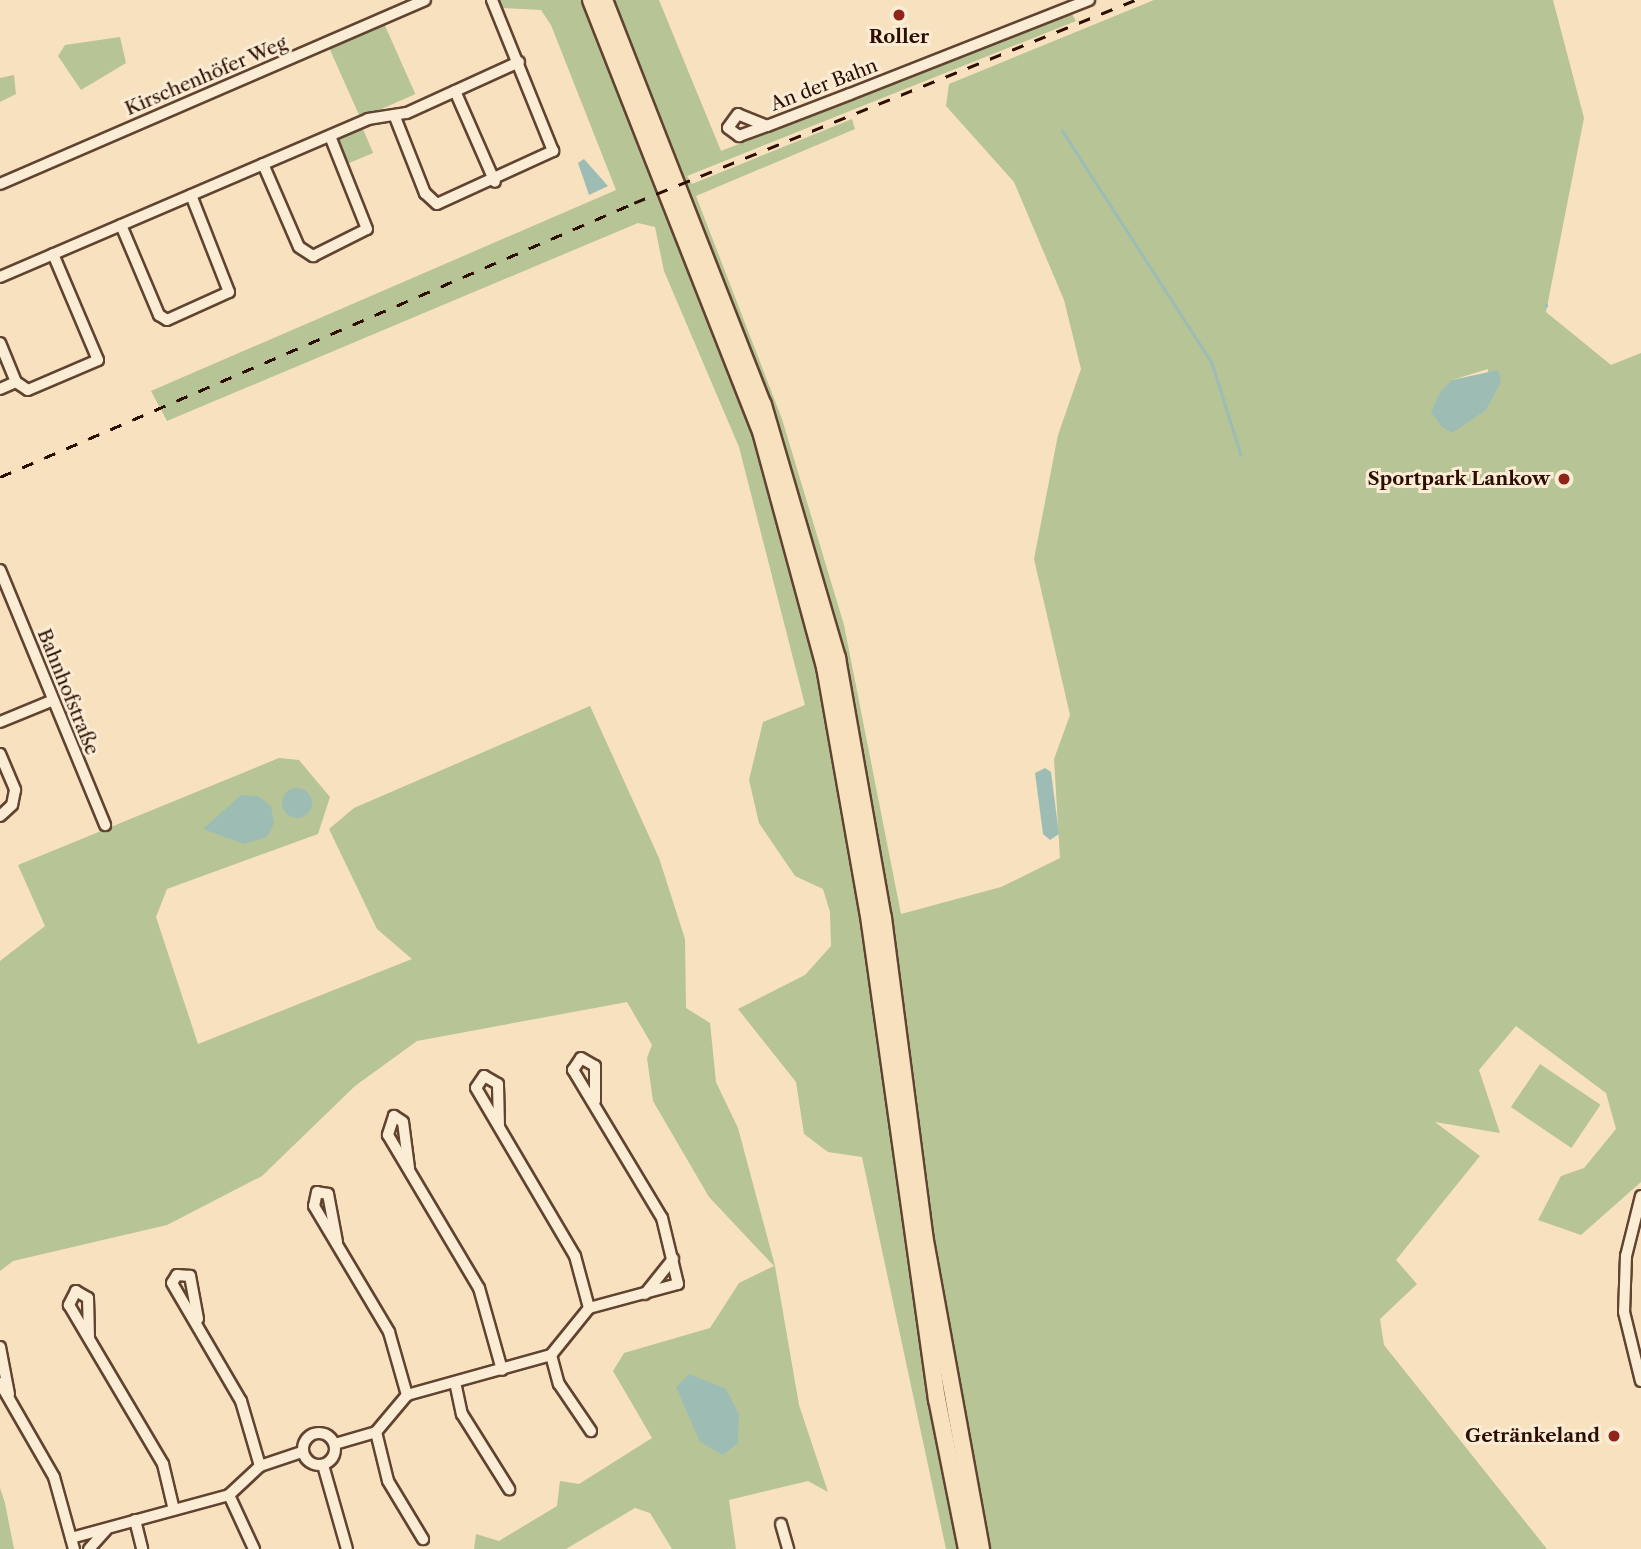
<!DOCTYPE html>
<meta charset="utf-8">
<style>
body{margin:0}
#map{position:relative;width:1641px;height:1549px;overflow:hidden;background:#f8e1be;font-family:"Libre Caslon Text",serif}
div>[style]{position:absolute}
.green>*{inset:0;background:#b7c496;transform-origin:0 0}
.water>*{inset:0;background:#9dbdb4}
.round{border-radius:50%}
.stream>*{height:2.5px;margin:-1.25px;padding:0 1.25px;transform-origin:1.25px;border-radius:1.25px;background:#9dbdb4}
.roads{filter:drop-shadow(2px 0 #604330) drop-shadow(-2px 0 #604330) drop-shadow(0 2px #604330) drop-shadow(0 -2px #604330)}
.minor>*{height:10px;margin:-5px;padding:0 5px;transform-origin:5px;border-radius:5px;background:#faecd5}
.minor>.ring{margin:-5px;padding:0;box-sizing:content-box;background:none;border:10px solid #faecd5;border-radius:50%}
.trunk>*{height:16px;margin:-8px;padding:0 8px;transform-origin:8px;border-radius:8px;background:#f8e1be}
.rail>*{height:2.5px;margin-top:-1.25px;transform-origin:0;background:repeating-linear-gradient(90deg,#2d0e00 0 12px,transparent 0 24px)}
.dots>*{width:19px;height:19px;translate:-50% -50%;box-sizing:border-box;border:4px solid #faecd5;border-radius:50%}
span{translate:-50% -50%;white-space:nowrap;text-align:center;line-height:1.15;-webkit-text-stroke:6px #faecd5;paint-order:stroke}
.poi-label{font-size:19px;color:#2d0e00;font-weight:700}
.right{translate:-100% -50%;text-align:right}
.street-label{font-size:19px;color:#2d0e00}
</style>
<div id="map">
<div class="green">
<div style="clip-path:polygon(evenodd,498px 0,659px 0,721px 151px,1072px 14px,1076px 21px,687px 176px,692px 184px,852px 119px,855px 129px,696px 196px,782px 419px,844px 625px,901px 914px,1001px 887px,1060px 858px,1054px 759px,1070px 715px,1034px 559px,1058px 435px,1081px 369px,1064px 300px,1014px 182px,946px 106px,949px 84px,1154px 0,1553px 0,1584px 118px,1546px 312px,1611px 365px,1641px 353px,1641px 1182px,1581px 1235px,1538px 1220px,1561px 1176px,1584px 1168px,1616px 1129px,1606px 1093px,1516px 1026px,1479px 1070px,1500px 1133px,1435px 1122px,1480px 1156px,1396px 1260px,1417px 1284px,1380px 1319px,1384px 1345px,1547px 1549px,946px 1549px,862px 1157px,828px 1152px,804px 1134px,796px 1082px,738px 1009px,805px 975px,831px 946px,830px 912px,823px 889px,795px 876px,759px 823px,749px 780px,763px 722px,805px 705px,739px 447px,664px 271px,655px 227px,638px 223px,167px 421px,151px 391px,616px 190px,551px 25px,541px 10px,502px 8px,498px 0,1488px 369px,1486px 410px,1452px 380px,1488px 369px)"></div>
<div style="left:382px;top:19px;width:82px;height:60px;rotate:66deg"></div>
<div style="clip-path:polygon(120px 37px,126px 63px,81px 90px,58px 56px,65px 45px)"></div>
<div style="clip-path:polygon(14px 75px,16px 94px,0 102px,0 78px)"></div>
<div style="left:363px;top:129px;width:26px;height:28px;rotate:67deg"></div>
<div style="clip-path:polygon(590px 706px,659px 858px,685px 939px,686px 1008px,710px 1023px,716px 1082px,738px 1128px,775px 1266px,799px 1405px,828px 1492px,808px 1481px,729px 1500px,736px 1549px,672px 1549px,650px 1513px,635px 1508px,566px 1549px,474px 1549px,476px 1534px,499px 1541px,557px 1506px,560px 1481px,579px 1484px,652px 1438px,613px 1371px,624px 1353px,710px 1328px,739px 1283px,774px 1266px,709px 1197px,653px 1101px,647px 1058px,652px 1045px,627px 1002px,417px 1041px,355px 1086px,262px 1176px,167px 1225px,13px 1261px,0 1271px,0 961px,45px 926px,18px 865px,279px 758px,299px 760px,330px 797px,318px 834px,167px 889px,156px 917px,198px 1044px,412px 959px,377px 929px,329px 829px,354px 808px)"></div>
<div style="left:1540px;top:1064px;width:73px;height:52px;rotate:34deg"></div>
<div style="clip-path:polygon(0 1488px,5px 1503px,14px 1549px,0 1549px)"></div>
</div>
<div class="water">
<div style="clip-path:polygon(584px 159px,608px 186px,589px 195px,578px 163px)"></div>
<div style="clip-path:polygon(1498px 370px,1501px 382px,1486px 410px,1452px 433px,1442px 427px,1431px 412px,1440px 392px,1452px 380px)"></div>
<div style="clip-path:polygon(1045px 768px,1051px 772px,1059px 834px,1050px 840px,1043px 834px,1035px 773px)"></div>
<div class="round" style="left:282px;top:788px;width:30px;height:30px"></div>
<div style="clip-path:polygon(241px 795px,258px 796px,271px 806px,274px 823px,267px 837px,244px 844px,203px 829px)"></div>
<div style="clip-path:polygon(689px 1374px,726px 1389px,739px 1414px,738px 1443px,723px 1455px,700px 1442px,676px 1387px)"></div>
</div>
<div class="stream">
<div style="left:1062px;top:130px;width:277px;rotate:57.2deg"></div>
<div style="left:1212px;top:363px;width:96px;rotate:72.5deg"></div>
<div style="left:1546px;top:306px;width:1px;rotate:-90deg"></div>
</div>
<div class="roads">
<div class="minor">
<div style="left:455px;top:91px;width:99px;rotate:66.3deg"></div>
<div style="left:395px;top:117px;width:82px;rotate:68.5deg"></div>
<div style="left:425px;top:193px;width:16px;rotate:43deg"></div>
<div style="left:437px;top:204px;width:128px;rotate:-24.6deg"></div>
<div style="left:553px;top:151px;width:163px;rotate:-112deg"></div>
<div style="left:767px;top:126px;width:31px;rotate:-158deg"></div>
<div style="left:738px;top:114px;width:17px;rotate:126deg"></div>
<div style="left:728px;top:128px;width:14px;rotate:36deg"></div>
<div style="left:739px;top:136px;width:30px;rotate:-20deg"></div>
<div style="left:767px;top:126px;width:89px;rotate:-21.1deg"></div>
<div style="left:850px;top:94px;width:257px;rotate:-21.5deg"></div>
<div style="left:263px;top:164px;width:90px;rotate:66.6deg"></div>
<div style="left:299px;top:247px;width:17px;rotate:33deg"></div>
<div style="left:313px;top:256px;width:60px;rotate:-26.6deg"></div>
<div style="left:367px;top:229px;width:100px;rotate:-111.7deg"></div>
<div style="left:0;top:184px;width:463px;rotate:-23.4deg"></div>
<div style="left:121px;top:225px;width:98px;rotate:67.1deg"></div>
<div style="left:159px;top:315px;width:9px;rotate:32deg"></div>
<div style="left:167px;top:320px;width:68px;rotate:-24.3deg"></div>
<div style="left:229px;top:292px;width:104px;rotate:-111.4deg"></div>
<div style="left:0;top:277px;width:400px;rotate:-23.2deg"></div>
<div style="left:368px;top:119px;width:39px;rotate:-9deg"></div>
<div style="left:407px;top:113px;width:123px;rotate:-24.5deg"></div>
<div style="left:0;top:343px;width:42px;rotate:67.7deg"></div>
<div style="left:16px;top:382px;width:14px;rotate:34deg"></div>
<div style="left:28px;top:390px;width:76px;rotate:-23.2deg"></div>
<div style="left:98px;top:360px;width:115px;rotate:-113deg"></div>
<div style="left:0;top:389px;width:17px;rotate:-24deg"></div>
<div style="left:0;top:570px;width:276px;rotate:67.6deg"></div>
<div style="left:0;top:722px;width:55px;rotate:-22.4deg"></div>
<div style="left:0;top:754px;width:39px;rotate:67deg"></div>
<div style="left:15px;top:790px;width:15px;rotate:101deg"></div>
<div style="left:12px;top:805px;width:16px;rotate:137deg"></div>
<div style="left:499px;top:1126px;width:42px;rotate:-91.4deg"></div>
<div style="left:498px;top:1084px;width:16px;rotate:-150deg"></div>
<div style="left:484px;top:1076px;width:14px;rotate:124deg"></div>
<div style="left:476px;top:1088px;width:195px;rotate:59.5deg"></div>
<div style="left:575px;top:1256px;width:54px;rotate:74.9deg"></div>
<div style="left:409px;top:1168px;width:46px;rotate:-97.4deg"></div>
<div style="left:403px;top:1122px;width:11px;rotate:-146deg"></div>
<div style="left:394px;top:1116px;width:20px;rotate:108deg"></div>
<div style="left:388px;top:1135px;width:178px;rotate:59.3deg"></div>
<div style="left:479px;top:1288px;width:85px;rotate:74.3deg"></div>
<div style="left:1641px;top:1196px;width:62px;rotate:104deg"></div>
<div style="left:1626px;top:1256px;width:56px;rotate:92deg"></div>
<div style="left:1624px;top:1312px;width:71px;rotate:76.2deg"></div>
<div style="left:337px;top:1242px;width:49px;rotate:-100.6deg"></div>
<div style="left:328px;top:1194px;width:11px;rotate:-170deg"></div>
<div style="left:317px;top:1192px;width:14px;rotate:102deg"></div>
<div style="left:314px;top:1206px;width:147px;rotate:59.2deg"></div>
<div style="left:389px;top:1332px;width:66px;rotate:74.1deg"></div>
<div style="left:645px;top:1294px;width:45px;rotate:-51.3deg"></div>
<div style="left:198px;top:1319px;width:44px;rotate:-100.5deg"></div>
<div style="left:190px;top:1276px;width:13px;rotate:-176deg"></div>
<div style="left:177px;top:1275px;width:9px;rotate:122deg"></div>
<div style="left:172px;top:1283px;width:137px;rotate:59.7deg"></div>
<div style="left:241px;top:1401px;width:68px;rotate:73.7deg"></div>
<div style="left:89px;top:1338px;width:40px;rotate:-91.4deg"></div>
<div style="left:88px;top:1298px;width:14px;rotate:-150deg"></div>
<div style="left:76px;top:1291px;width:16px;rotate:117deg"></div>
<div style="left:69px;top:1305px;width:185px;rotate:59.4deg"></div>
<div style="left:163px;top:1464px;width:47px;rotate:76.6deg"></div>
<div style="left:0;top:1347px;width:48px;rotate:79.2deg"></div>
<div style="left:551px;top:1355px;width:30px;rotate:75deg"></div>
<div style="left:559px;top:1384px;width:57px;rotate:55.8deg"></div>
<div style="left:455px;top:1382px;width:33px;rotate:78deg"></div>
<div style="left:462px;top:1414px;width:89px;rotate:57.9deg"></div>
<div style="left:0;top:1383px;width:108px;rotate:60.1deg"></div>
<div style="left:54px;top:1477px;width:75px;rotate:74.5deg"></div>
<div style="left:376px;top:1432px;width:50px;rotate:76.2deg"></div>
<div style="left:388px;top:1481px;width:68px;rotate:58.9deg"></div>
<div class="ring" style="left:303px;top:1433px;width:22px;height:22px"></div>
<div style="left:335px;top:1444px;width:43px;rotate:-16.3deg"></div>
<div style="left:376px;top:1432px;width:48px;rotate:-50deg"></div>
<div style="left:407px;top:1395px;width:149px;rotate:-15.5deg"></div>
<div style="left:551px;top:1355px;width:60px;rotate:-51deg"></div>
<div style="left:589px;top:1308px;width:92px;rotate:-15.1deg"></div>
<div style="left:678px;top:1284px;width:68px;rotate:-103.6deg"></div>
<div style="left:662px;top:1218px;width:173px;rotate:-121deg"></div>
<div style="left:573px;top:1070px;width:14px;rotate:-56deg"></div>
<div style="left:581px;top:1058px;width:16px;rotate:30deg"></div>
<div style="left:595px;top:1066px;width:35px;rotate:90deg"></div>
<div style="left:323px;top:1465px;width:87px;rotate:74.1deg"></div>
<div style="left:229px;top:1495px;width:60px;rotate:65.2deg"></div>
<div style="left:135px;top:1520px;width:30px;rotate:76deg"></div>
<div style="left:781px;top:1524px;width:26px;rotate:74deg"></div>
<div style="left:71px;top:1538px;width:164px;rotate:-15.2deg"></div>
<div style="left:229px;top:1495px;width:42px;rotate:-43.1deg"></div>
<div style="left:260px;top:1466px;width:44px;rotate:-18.4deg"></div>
<div style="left:89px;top:1549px;width:25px;rotate:-48deg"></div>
</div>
<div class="trunk">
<div style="left:591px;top:0;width:467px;rotate:68.5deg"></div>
<div style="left:762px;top:435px;width:240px;rotate:74.8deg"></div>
<div style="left:825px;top:667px;width:260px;rotate:80deg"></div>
<div style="left:870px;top:923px;width:481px;rotate:82deg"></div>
<div style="left:937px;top:1399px;width:153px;rotate:78.7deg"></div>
<div style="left:604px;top:0;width:435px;rotate:68.6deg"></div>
<div style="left:763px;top:405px;width:264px;rotate:73.7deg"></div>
<div style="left:837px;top:658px;width:264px;rotate:80deg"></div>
<div style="left:883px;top:918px;width:320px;rotate:82.6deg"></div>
<div style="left:924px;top:1235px;width:319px;rotate:79.7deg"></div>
</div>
</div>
<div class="rail">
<div style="left:0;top:477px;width:691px;rotate:-23.37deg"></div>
<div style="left:634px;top:203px;width:541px;rotate:-22.06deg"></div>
</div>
<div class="dots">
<div style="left:899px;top:15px;background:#8f2418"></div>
<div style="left:1564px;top:479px;background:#8f2418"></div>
<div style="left:1614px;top:1436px;background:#8f2418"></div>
</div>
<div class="poi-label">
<span style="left:899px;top:37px">Roller</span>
<span class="right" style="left:1550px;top:479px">Sportpark Lankow</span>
<span class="right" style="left:1600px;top:1436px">Getränkeland</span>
</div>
<div class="street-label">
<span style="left:206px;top:76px;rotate:-23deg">Kirschenhöfer Weg</span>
<span style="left:824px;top:85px;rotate:-21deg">An der Bahn</span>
<span style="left:68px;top:692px;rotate:68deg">Bahnhofstraße</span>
</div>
</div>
